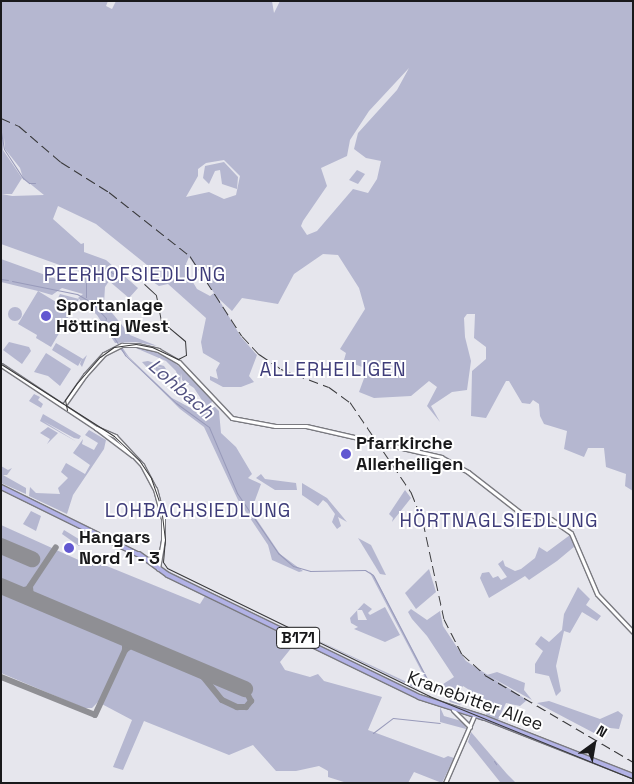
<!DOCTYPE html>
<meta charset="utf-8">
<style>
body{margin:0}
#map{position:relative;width:634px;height:784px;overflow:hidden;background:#e6e6ed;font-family:"Space Grotesk",sans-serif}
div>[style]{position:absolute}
.green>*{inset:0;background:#b5b7d0}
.round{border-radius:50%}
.stream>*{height:1px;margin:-0.5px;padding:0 0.5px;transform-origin:0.5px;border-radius:0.5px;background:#989aba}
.taxiway>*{height:6px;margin:-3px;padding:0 3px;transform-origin:3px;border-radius:3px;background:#8f8f94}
.runway>*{height:16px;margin:-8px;padding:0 8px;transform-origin:8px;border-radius:8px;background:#8f8f94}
.roads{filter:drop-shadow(1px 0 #7a7a80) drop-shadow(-1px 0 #7a7a80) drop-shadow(0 1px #7a7a80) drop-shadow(0 -1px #7a7a80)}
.secondary>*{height:3px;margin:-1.5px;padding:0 1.5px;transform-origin:1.5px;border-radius:1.5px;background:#fff}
.primary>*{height:4px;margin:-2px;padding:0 2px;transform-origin:2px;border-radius:2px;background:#b2b2e6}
.tram>*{height:1px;margin:-0.5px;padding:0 0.5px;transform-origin:0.5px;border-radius:0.5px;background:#38383a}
.rail>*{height:1px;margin-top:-0.5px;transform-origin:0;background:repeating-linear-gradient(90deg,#38383a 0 10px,transparent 0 15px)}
.dots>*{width:14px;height:14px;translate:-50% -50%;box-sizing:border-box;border:2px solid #fff;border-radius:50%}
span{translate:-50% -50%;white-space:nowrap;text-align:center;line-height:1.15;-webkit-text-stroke:4px #fff;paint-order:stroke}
.shield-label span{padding:1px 4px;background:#fff;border:1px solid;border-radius:4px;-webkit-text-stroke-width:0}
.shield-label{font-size:16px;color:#19191b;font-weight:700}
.poi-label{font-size:18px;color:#19191b;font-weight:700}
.left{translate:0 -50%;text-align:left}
.street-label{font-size:18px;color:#19191b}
.neighbourhood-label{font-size:19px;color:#3e3c79;letter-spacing:1px}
.water-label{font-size:19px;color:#515181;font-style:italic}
.frame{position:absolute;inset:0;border:2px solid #19191b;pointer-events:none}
.north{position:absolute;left:569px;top:719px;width:50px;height:50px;-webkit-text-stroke:4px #fff;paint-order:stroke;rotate:32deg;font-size:14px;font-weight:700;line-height:20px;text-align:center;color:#19191b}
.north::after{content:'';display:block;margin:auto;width:18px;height:22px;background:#19191b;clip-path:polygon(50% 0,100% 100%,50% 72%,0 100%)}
</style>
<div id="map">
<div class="green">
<div style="clip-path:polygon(evenodd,1px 1px,108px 1px,106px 6px,112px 9px,116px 1px,272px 1px,274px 13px,280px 1px,633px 1px,633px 491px,625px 486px,626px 474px,606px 467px,604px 448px,588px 448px,584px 457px,564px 449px,567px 431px,544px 424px,540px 416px,539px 404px,533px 400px,530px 404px,522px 403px,509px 381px,506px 381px,486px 418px,471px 416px,472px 371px,486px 359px,486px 347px,474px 338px,475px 314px,467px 314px,464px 318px,465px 337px,471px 361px,467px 390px,452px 392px,431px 406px,440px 422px,427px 406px,437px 387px,429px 381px,411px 396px,374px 398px,359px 392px,366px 373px,362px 367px,344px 360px,346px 353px,340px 349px,365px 309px,359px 288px,338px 255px,323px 254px,294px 274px,278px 304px,242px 298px,232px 311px,218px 298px,241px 337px,257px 355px,249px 376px,254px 382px,241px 387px,223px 387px,210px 380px,210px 376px,218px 379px,216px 370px,220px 363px,203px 353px,201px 342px,206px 318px,168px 284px,159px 286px,150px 280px,147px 265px,96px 224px,58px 206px,53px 219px,81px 244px,84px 243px,84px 252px,106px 260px,138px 288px,129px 298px,109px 281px,105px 287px,104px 303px,130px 335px,157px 346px,136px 342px,115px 343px,97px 315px,78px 298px,83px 294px,62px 288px,52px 295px,38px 291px,56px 302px,60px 294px,79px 299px,51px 347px,36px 338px,37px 335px,18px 324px,38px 291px,1px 282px,1px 259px,62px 281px,79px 279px,82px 273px,1px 244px,1px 1px,409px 68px,397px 90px,358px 133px,354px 149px,366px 158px,381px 161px,377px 179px,368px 193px,353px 189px,317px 231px,307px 235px,301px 226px,303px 221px,327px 186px,321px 168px,347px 156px,350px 140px,369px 111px,409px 68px,1px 1px,4px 138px,5px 149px,20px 168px,23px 178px,44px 195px,12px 196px,2px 194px,12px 194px,22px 178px,3px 150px,4px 138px,1px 1px,224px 160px,240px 176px,236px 195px,224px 199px,209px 192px,186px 197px,198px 176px,198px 169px,206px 163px,224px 160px,1px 1px,189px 257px,214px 293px,210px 296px,197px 289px,191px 279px,186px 264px,189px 257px)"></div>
<div style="clip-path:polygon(224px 162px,238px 177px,237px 189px,222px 184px,220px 170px,215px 171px,209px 184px,203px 178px,205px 166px)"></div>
<div style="clip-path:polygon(357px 170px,365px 174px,358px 184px,349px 180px)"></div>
<div class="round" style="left:8px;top:307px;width:14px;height:14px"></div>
<div style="clip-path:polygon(9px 342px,29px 347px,31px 351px,22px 364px,3px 350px)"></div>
<div style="clip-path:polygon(56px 343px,83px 359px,87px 355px,82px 367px,80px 364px,82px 359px,78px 366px,52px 350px)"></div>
<div style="clip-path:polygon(131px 346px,153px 351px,172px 360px,214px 399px,211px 403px,219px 411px,221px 433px,236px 447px,252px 474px,248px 478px,261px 484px,251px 511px,280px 554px,303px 571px,299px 572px,272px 560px,268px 545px,238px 500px,204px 427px,180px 409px,119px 348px,122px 347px,129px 357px,172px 398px,200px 413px,207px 408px,194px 388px,182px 380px,181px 373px,180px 386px,176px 371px,166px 361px)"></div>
<div style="clip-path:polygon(46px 353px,71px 369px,60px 386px,48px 376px,34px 372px)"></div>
<div style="clip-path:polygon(148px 361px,164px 366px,168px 372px,166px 378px,154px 375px,156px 367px,163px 368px,156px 366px,153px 374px,142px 362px)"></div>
<div style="clip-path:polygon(34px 394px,40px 397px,38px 400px,43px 404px,41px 408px,29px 401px)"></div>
<div style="clip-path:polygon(43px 414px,81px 436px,79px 439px,74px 438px,43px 421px,77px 442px,40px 421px)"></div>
<div style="clip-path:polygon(48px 427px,58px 433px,47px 444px,50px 439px,40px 433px)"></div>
<div style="clip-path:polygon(89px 430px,106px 440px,104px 449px,73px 495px,67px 514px,29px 496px,30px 487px,36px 493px,60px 494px,58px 488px,68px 478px,61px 472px,66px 463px,85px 474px,90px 465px,73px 453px,83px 439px,82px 444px,94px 450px,98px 443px,85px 435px)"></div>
<div style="clip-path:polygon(1px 466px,8px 470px,12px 468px,7px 475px,3px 475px,26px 488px,26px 494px,1px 483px)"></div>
<div style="clip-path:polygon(261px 474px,265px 479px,296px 483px,297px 490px,275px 490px,256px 478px)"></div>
<div style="clip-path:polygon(302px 483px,327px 498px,347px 522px,338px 517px,341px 526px,337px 529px,332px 522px,335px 514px,327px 503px,323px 500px,318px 506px,302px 495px)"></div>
<div style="clip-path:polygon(405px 490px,411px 498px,392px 522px,393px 518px,389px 514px)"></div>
<div style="clip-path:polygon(31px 511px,41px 516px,36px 531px,23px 524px)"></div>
<div style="clip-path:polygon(1px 525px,83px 562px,86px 558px,94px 566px,97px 562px,200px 604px,205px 596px,297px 641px,280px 662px,285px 670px,310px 677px,318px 674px,324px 681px,382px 697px,368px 730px,444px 758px,448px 756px,454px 758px,442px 783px,414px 772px,408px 783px,347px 783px,328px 777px,328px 771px,319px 766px,296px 771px,276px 771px,253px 745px,229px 755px,144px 721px,123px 770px,113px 767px,132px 720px,98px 702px,92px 708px,84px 708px,1px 673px)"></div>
<div style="clip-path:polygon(64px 530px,82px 541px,79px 546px,62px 534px)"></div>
<div style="clip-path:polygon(570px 535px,575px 546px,557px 561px,529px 580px,525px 576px,489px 598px,480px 578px,482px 573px,489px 572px,493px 578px,498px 576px,501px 580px,507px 577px,498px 564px,503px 560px,505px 566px,515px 571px,521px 569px,535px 558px,539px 547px,547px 552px)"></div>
<div style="clip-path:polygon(358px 538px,371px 545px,386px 575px,380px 574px)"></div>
<div style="clip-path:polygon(429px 569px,436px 592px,416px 609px,405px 593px)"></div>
<div style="clip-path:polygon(168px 571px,282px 628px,417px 692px,414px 693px,190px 584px)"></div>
<div style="clip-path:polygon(369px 571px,375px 577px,428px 679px,437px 688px,454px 677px,427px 636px,412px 619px,408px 612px,411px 609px,427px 620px,440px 611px,443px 626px,466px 661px,527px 700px,520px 706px,506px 703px,498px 720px,486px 715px,490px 703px,463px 686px,456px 697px,462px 701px,460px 705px,450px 702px,443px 691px,435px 690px,425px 678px)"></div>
<div style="clip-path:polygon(578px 587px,590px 599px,586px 605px,601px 616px,597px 621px,582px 612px,570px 633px,564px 631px,556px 666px,561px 691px,556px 696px,549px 676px,535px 673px,535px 664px,543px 651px,535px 644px,541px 636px,549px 642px,562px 630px,564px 614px)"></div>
<div style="clip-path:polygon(evenodd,364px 603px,372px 609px,368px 613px,370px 615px,385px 607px,400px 635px,385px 642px,354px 629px,358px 627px,351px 623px,350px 618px,364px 603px,357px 610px,362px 610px,367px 620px,358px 620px,357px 610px)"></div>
<div style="clip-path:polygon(298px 631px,411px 684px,419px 690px)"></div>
<div style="clip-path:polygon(497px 672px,525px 683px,524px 690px,532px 700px,487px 675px)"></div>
<div style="clip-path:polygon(549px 701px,600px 719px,618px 711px,623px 715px,619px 729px,610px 728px,605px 734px,594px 733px,537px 703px)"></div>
<div style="clip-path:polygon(440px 707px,444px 716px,465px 722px,466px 729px,440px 722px)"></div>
<div style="clip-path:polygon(471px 732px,507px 774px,516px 783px,500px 782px,468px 742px)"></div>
</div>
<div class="stream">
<div style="left:1px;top:132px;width:17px;rotate:80deg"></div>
<div style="left:4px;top:149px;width:35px;rotate:57deg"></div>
<div style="left:23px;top:178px;width:8px;rotate:40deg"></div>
<div style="left:29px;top:183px;width:6px"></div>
<div style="left:101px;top:265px;width:19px;rotate:35deg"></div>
<div style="left:1px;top:279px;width:7px;rotate:8deg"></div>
<div style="left:86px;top:279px;width:18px;rotate:90deg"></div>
<div style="left:12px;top:281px;width:66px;rotate:11.3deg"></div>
<div style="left:77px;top:294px;width:16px;rotate:30deg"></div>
<div style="left:91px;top:302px;width:22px;rotate:47deg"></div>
<div style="left:106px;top:318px;width:5px;rotate:101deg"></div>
<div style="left:105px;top:323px;width:38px;rotate:58deg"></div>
<div style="left:125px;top:355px;width:70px;rotate:43.3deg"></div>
<div style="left:176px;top:403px;width:41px;rotate:36deg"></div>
<div style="left:209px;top:427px;width:72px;rotate:67deg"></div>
<div style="left:237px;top:493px;width:73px;rotate:55.7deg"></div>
<div style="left:278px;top:553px;width:20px;rotate:41deg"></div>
<div style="left:293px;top:566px;width:18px;rotate:16deg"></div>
<div style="left:310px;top:571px;width:55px;rotate:-1deg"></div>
<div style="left:365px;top:570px;width:9px;rotate:32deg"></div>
<div style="left:373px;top:575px;width:117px;rotate:62.6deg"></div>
<div style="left:427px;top:679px;width:13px;rotate:48deg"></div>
<div style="left:373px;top:733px;width:25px;rotate:-37deg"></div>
<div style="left:393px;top:718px;width:47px;rotate:6.1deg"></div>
<div style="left:494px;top:761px;width:4px;rotate:56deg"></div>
</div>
<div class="taxiway">
<div style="left:30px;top:587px;width:9px;rotate:84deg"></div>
<div style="left:31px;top:596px;width:9px;rotate:41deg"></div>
<div style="left:15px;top:592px;width:13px;rotate:-13deg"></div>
<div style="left:28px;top:589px;width:50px;rotate:-56.3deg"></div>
<div style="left:125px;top:650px;width:10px;rotate:-37deg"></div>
<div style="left:133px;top:644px;width:6px;rotate:9deg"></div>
<div style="left:196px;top:668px;width:41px;rotate:50.9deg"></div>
<div style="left:222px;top:700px;width:17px;rotate:25deg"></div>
<div style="left:237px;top:707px;width:9px"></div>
<div style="left:246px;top:707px;width:8px;rotate:-50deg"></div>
<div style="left:251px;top:701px;width:13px;rotate:-117deg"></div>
<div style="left:1px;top:677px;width:101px;rotate:22deg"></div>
<div style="left:95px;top:715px;width:72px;rotate:-65.2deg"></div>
<div style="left:125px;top:650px;width:9px;rotate:-90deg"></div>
<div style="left:125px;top:641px;width:8px;rotate:-140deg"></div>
</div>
<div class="runway">
<div style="left:1px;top:546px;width:34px;rotate:23deg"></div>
<div style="left:1px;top:586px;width:265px;rotate:22.9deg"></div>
</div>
<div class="roads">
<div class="secondary">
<div style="left:1px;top:365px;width:114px;rotate:33.6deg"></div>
<div style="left:96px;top:428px;width:21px;rotate:23deg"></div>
<div style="left:115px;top:436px;width:40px;rotate:47deg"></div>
<div style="left:142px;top:465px;width:27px;rotate:62deg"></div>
<div style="left:155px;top:489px;width:30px;rotate:75deg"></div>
<div style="left:163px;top:518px;width:22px;rotate:90deg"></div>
<div style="left:163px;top:540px;width:29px;rotate:100deg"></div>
<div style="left:64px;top:405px;width:37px;rotate:-55deg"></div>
<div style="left:85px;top:375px;width:28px;rotate:-48deg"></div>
<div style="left:104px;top:354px;width:20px;rotate:-27deg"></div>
<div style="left:122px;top:345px;width:15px"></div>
<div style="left:137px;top:345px;width:22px;rotate:13deg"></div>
<div style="left:158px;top:350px;width:24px;rotate:30deg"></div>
<div style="left:179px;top:362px;width:77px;rotate:46.6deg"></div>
<div style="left:232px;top:418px;width:44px;rotate:10.5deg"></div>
<div style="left:275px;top:426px;width:31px"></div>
<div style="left:306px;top:426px;width:139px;rotate:12.9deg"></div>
<div style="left:441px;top:457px;width:31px;rotate:29deg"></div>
<div style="left:468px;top:472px;width:68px;rotate:37.9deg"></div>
<div style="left:522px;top:514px;width:29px;rotate:10deg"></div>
<div style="left:551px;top:519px;width:24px;rotate:35deg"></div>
<div style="left:571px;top:533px;width:66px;rotate:66.9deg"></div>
<div style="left:597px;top:594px;width:52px;rotate:46.5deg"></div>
<div style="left:96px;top:428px;width:46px;rotate:37.1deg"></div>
<div style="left:453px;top:710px;width:24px;rotate:45deg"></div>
<div style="left:445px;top:783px;width:73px;rotate:-66.6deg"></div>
</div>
<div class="primary">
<div style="left:1px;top:487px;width:154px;rotate:26.2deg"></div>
<div style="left:139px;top:554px;width:36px;rotate:36deg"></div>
<div style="left:168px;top:575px;width:279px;rotate:25.9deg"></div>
<div style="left:419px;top:697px;width:69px;rotate:17.7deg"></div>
<div style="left:485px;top:718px;width:159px;rotate:21.4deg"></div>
</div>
</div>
<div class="tram">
<div style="left:1px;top:364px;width:134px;rotate:32.5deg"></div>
<div style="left:114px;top:436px;width:35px;rotate:44deg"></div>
<div style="left:139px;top:460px;width:22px;rotate:56deg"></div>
<div style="left:151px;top:478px;width:31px;rotate:71deg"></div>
<div style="left:161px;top:507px;width:32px;rotate:83deg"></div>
<div style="left:165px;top:539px;width:23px;rotate:95deg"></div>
<div style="left:163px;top:562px;width:7px;rotate:56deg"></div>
<div style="left:167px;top:568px;width:292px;rotate:26deg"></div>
<div style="left:429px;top:696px;width:220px;rotate:22.1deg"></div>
<div style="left:67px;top:410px;width:10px;rotate:-101deg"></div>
<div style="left:65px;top:400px;width:21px;rotate:-55deg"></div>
<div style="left:77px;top:383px;width:35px;rotate:-49deg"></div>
<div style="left:100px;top:357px;width:17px;rotate:-36deg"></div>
<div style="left:114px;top:347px;width:22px;rotate:-8deg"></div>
<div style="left:136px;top:344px;width:16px;rotate:11deg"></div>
<div style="left:152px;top:347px;width:29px;rotate:25deg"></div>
<div style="left:178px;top:359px;width:9px;rotate:-27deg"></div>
<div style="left:186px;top:355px;width:14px;rotate:-94deg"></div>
<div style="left:185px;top:341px;width:31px;rotate:-140deg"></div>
<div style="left:161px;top:321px;width:26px;rotate:-101deg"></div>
<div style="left:156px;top:295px;width:16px;rotate:-137deg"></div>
</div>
<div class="rail">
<div style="left:1px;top:118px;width:20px;rotate:24deg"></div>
<div style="left:19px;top:126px;width:55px;rotate:40.6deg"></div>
<div style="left:61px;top:162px;width:57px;rotate:32deg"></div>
<div style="left:109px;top:192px;width:103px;rotate:38.3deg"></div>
<div style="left:190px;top:256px;width:95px;rotate:57deg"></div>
<div style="left:242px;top:336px;width:25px;rotate:47deg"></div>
<div style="left:259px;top:354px;width:27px;rotate:34deg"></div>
<div style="left:281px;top:369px;width:51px;rotate:20.6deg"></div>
<div style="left:329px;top:387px;width:26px;rotate:36deg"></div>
<div style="left:350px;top:402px;width:109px;rotate:55.9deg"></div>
<div style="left:411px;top:492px;width:32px;rotate:68deg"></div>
<div style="left:423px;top:522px;width:99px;rotate:77.8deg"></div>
<div style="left:444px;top:619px;width:39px;rotate:63deg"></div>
<div style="left:462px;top:654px;width:31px;rotate:42deg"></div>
<div style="left:485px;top:675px;width:172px;rotate:30.4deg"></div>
</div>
<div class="dots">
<div style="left:46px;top:316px;background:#6258d1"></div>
<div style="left:346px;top:454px;background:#6258d1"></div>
<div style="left:69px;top:548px;background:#6258d1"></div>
</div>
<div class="shield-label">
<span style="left:298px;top:638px">B171</span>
</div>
<div class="poi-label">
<span class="left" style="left:56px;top:316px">Sportanlage<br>Hötting West</span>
<span class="left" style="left:356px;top:454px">Pfarrkirche<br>Allerheiligen</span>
<span class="left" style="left:79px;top:548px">Hangars<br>Nord 1 - 3</span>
</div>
<div class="street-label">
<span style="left:475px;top:701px;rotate:20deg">Kranebitter Allee</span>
</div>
<div class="neighbourhood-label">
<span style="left:135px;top:275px">PEERHOFSIEDLUNG</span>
<span style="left:333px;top:370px">ALLERHEILIGEN</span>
<span style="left:198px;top:511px">LOHBACHSIEDLUNG</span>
<span style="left:499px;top:521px">HÖRTNAGLSIEDLUNG</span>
</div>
<div class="water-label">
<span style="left:181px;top:389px;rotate:41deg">Lohbach</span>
</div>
<div class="frame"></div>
<div class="north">N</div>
</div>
